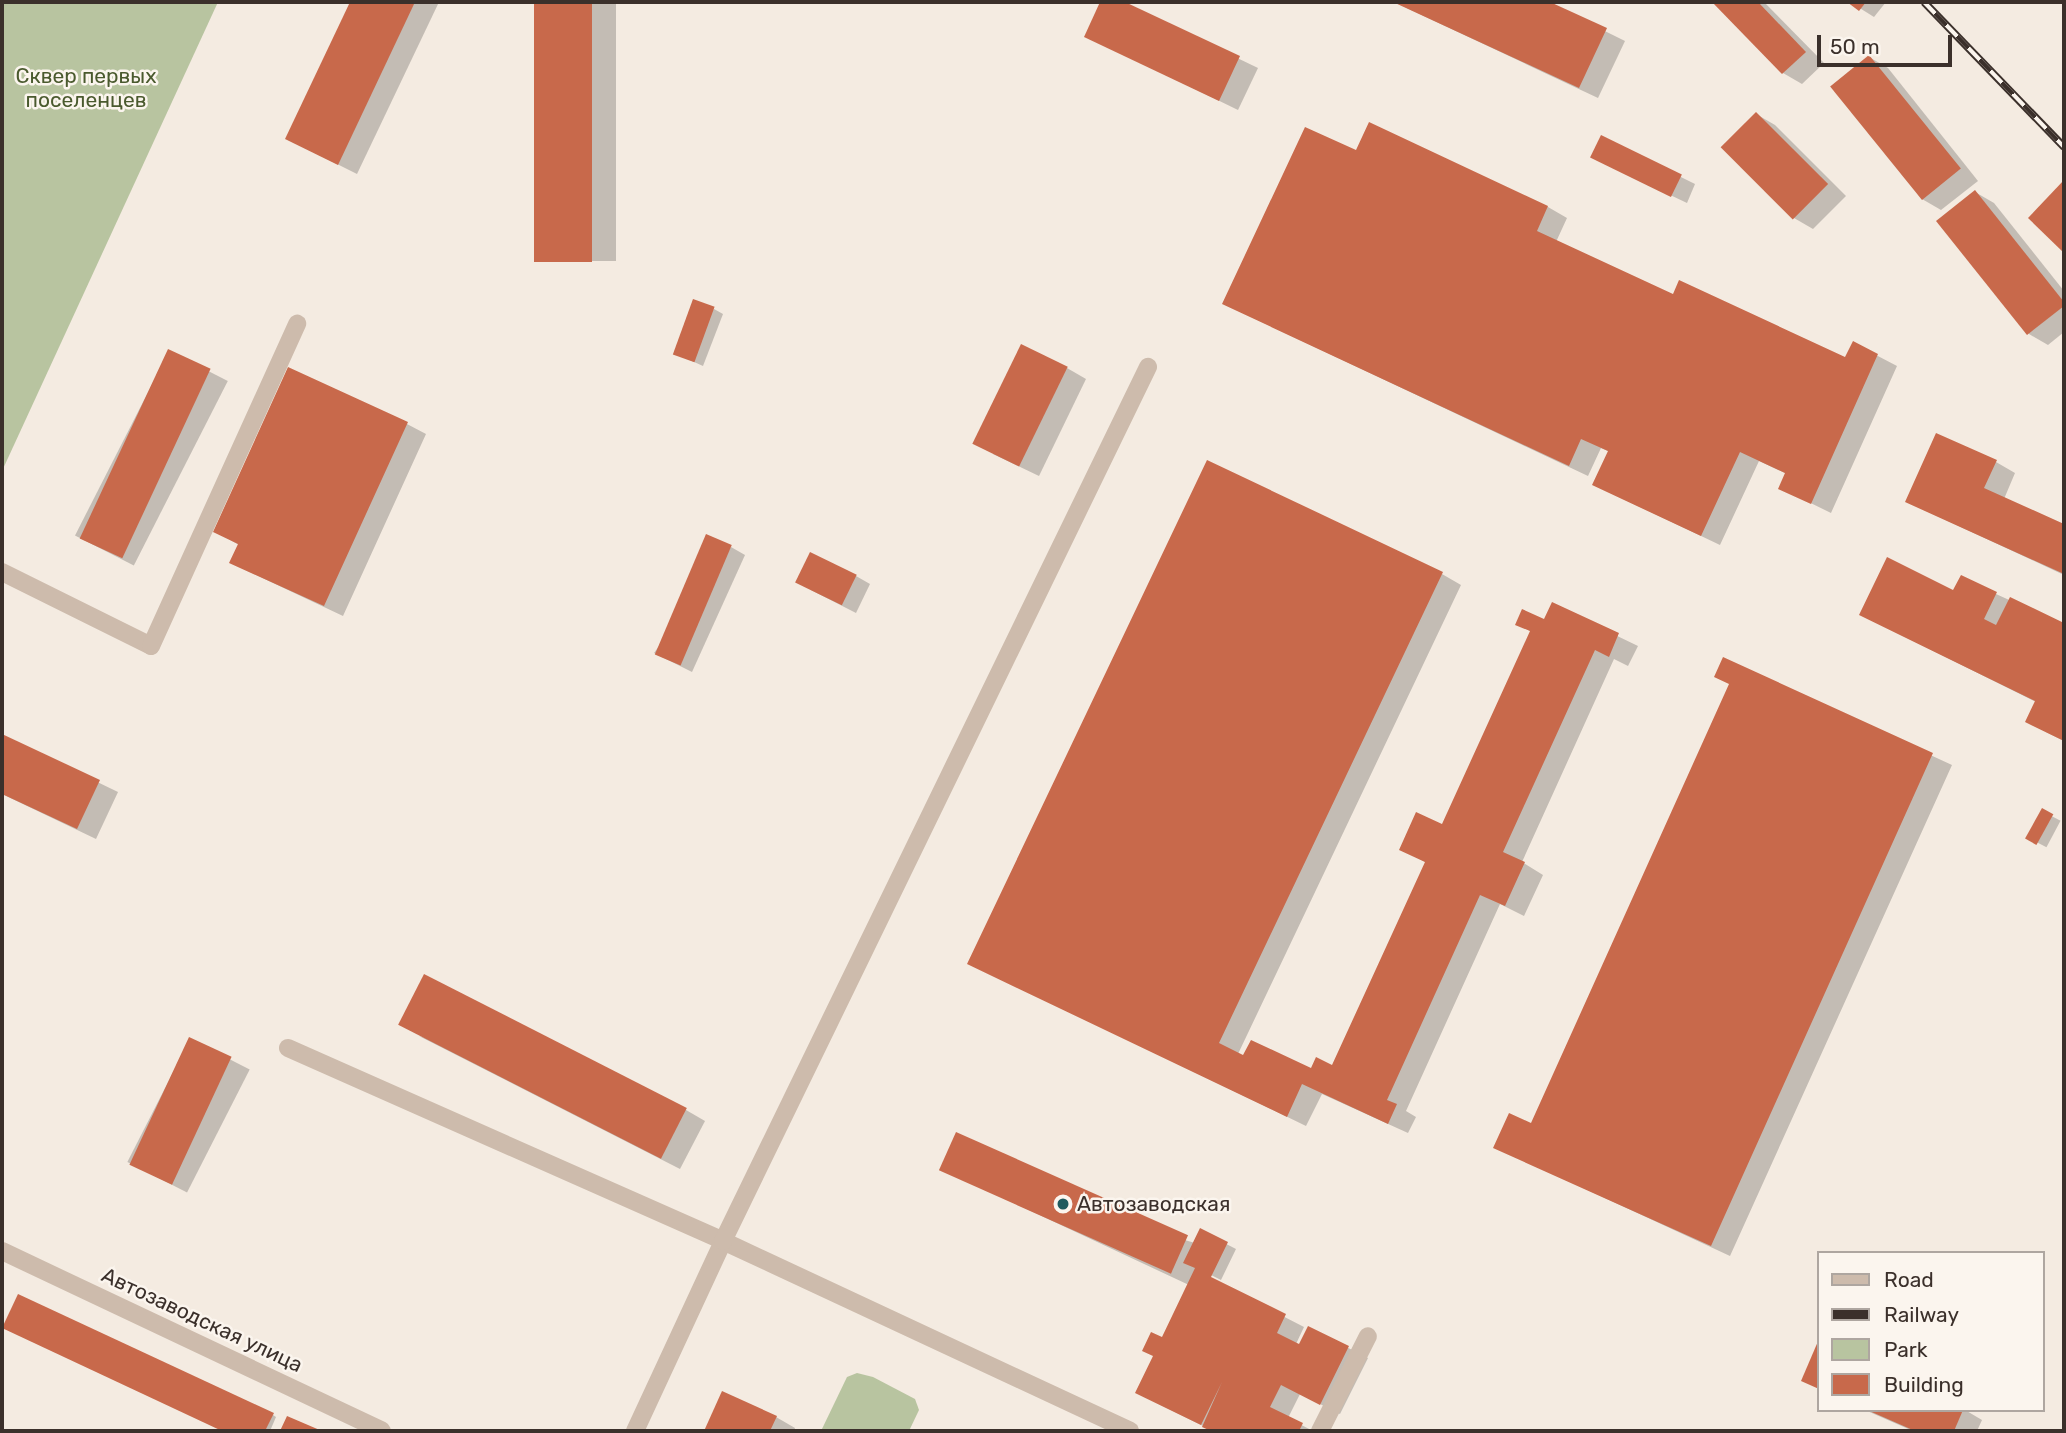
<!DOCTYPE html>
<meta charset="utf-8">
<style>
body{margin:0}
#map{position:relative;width:2066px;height:1433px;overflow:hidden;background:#f4ebe1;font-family:Rubik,sans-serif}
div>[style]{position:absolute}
.green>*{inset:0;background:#b8c4a0}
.shadow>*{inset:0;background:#0003;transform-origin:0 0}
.building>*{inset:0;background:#c8694b;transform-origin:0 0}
.minor>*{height:18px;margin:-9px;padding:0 9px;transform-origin:9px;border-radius:9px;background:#cdbbac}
.rail>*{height:8px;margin-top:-4px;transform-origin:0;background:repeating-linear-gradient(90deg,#fbf5ee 0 16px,#3b302b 0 32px);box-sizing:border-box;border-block:2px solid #3b302b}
.dots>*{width:19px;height:19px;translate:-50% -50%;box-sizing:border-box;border:4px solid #fbf5ee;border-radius:50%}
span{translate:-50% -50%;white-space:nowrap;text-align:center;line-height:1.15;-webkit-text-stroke:5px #fbf5ee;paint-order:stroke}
.park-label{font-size:21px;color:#4a5a2e}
.poi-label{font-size:21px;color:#3b302b}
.left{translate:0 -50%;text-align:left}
.street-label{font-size:21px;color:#3b302b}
.frame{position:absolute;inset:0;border:4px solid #3b302b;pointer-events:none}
.legend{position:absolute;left:1817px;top:1251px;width:228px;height:161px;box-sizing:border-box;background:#fbf5ee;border:2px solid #aea6a0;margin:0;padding:9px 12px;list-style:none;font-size:21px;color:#3b302b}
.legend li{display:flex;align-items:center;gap:14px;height:35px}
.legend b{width:35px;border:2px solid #aea6a0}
.scale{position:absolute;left:1817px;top:35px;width:135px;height:32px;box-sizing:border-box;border:4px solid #3b302b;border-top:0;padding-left:9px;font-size:21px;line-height:24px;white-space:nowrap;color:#3b302b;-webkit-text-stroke:5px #fbf5ee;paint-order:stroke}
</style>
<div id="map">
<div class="green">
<div style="clip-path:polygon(2px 2px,218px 2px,2px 471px)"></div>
<div style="clip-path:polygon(857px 1373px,873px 1377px,915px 1399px,919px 1410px,909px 1431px,821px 1431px,847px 1377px)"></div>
</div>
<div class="shadow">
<div style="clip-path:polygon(352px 2px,439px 2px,357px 174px,287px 139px)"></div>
<div style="left:536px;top:2px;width:80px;height:259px"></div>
<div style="clip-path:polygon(1102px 2px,1121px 2px,1258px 68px,1238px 110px,1086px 36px)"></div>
<div style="clip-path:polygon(1394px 2px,1546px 2px,1625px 41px,1598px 98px)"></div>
<div style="clip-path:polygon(1714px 2px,1764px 2px,1824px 63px,1802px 84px,1783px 73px)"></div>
<div style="clip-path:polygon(1850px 2px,1886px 2px,1874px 17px)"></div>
<div style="clip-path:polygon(1869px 57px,1888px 68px,1978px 181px,1941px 210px,1922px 199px)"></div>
<div style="clip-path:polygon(1756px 114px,1775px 125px,1846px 196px,1813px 229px,1794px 218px)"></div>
<div style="clip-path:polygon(1370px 124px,1548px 207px,1567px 218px,1556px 242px,1674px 297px,1845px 359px,1853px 343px,1897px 366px,1831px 513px,1780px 488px,1787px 474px,1759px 461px,1720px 545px,1594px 485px,1610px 452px,1601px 448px,1588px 476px,1224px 304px,1357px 153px)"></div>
<div style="clip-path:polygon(1602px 138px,1695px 184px,1687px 203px,1607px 165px)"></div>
<div style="clip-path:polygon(1975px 192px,1994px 203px,2064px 291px,2064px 332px,2048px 345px,2029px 334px)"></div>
<div style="clip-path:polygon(714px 309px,723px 314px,703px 366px,674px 353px)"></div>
<div style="left:169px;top:351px;width:66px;height:207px;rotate:27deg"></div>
<div style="clip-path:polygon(1067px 368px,1086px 379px,1039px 476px,993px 454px)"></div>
<div style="clip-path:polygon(407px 424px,426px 434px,343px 616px,231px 563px,239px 545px,215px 531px)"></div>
<div style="clip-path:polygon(1996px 462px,2015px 473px,2004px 499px,2064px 526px,2064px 575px,1907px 502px)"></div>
<div style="clip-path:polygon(731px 547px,745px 555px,692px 672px,654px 653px)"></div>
<div style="clip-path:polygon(1442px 574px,1461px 585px,1238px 1054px,1244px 1057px,1311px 1071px,1333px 1068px,1427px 863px,1401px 849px,1443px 827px,1532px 632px,1517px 624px,1545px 621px,1553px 605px,1638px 646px,1628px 666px,1614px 659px,1522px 862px,1543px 875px,1524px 916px,1500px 904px,1406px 1111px,1416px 1117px,1408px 1133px,1322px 1094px,1306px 1126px,969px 963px)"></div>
<div style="clip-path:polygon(856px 576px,870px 584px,856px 613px,811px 590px)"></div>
<div style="clip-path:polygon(1954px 592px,1996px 594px,2064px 625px,2064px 741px,2046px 732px,2036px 702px,1861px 615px)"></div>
<div style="clip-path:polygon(1724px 660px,1952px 765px,1730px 1256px,1495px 1147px,1532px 1125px,1731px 685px)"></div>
<div style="clip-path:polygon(2px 736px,118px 792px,96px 839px,2px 794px)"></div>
<div style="left:2042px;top:811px;width:21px;height:30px;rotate:28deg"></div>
<div style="clip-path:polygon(419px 1036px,686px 1110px,705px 1121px,680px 1169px)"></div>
<div style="left:190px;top:1039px;width:67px;height:138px;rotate:27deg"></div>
<div style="clip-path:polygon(941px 1169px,1195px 1243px,1201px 1231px,1236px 1249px,1221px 1280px,1197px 1268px,1195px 1271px,1304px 1327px,1296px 1344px,1300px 1346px,1309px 1328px,1368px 1358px,1340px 1414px,1300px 1394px,1288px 1418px,1313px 1431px,1213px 1431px,1157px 1403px,1162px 1339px,1189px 1285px)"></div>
<div style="clip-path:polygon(8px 1330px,273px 1415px,276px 1417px,270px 1431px,225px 1431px)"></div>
<div style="clip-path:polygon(722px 1394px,776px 1417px,795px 1428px,794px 1431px,706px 1431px)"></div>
<div style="clip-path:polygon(1865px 1410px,1965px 1410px,1982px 1420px,1977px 1431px,1913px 1431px)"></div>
</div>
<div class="building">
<div style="clip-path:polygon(350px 2px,415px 2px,338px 165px,285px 139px)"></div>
<div style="left:534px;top:2px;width:58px;height:260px"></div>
<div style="clip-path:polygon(1100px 2px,1125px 2px,1240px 56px,1219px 101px,1084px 37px)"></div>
<div style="clip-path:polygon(1393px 2px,1550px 2px,1607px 28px,1579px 88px)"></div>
<div style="clip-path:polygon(1712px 2px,1758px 2px,1806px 52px,1782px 74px)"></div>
<div style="clip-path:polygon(1847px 2px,1866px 2px,1859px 11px)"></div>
<div style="left:1869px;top:55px;width:146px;height:50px;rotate:51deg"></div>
<div style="left:1756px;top:112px;width:102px;height:50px;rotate:45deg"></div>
<div style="clip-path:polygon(1369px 122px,1548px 206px,1537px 231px,1673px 294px,1679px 280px,1845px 357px,1853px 341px,1878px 354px,1811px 504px,1778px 489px,1785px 473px,1740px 452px,1701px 536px,1592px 485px,1608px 451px,1581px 439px,1569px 466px,1222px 304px,1305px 127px,1356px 150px)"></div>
<div style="left:1601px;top:135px;width:90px;height:25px;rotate:26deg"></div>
<div style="clip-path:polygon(2064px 180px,2064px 253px,2028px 218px)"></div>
<div style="clip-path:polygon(1975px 190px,2064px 302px,2064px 306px,2027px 335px,1936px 221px)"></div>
<div style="left:693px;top:299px;width:23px;height:59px;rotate:20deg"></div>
<div style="left:1021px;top:344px;width:52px;height:111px;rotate:26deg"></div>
<div style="left:168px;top:349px;width:47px;height:209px;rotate:25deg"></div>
<div style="clip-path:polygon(288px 367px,408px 422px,324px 606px,229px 563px,238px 544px,213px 532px)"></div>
<div style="clip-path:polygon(1936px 433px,1997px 460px,1984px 488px,2064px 524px,2064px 574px,1905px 502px)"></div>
<div style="clip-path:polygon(1207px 460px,1443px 572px,1219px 1043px,1243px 1055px,1251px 1040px,1311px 1068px,1316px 1057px,1332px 1065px,1425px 862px,1399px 850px,1416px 812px,1442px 824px,1530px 631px,1515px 625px,1522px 609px,1544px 619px,1552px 602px,1619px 633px,1609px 657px,1595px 650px,1503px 852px,1525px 862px,1505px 906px,1480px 895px,1387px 1100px,1397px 1104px,1388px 1124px,1302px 1084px,1287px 1117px,967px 964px)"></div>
<div style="left:706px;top:534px;width:28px;height:131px;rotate:23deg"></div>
<div style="left:810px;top:552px;width:52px;height:34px;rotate:26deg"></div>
<div style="clip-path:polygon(1887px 557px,1953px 590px,1961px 575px,1997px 592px,1984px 619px,1996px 625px,2010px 597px,2064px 623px,2064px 741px,2025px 722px,2035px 701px,1859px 615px)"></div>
<div style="clip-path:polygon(1723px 657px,1933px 753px,1711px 1246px,1493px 1148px,1509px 1113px,1531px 1123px,1729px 684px,1714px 677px)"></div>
<div style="clip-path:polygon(2px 734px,100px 780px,77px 829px,2px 794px)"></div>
<div style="left:2042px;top:808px;width:13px;height:35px;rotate:29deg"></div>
<div style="left:424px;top:974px;width:295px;height:57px;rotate:27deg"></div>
<div style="left:189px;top:1037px;width:47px;height:141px;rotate:25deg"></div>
<div style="left:956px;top:1132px;width:254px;height:42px;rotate:24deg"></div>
<div style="clip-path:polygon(1200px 1228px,1228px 1242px,1211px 1277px,1286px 1314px,1277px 1333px,1299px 1344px,1308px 1326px,1349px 1346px,1320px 1405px,1281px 1385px,1270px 1407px,1303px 1423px,1299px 1431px,1211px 1431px,1202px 1427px,1222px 1382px,1201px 1425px,1135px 1393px,1153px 1356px,1142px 1351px,1151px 1332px,1162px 1337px,1195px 1268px,1183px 1263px)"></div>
<div style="clip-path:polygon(18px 1294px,274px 1413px,265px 1431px,222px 1431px,2px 1328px)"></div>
<div style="clip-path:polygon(1819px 1339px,1819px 1389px,1801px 1381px)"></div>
<div style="clip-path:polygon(722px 1391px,777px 1416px,770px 1431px,704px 1431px)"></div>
<div style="clip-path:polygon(1867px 1410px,1963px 1410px,1954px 1431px,1915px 1431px)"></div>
<div style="clip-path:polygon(287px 1416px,322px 1431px,280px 1431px)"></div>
</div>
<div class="minor">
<div style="left:2px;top:572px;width:166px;rotate:26.4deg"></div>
<div style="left:151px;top:646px;width:354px;rotate:-65.6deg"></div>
<div style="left:288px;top:1048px;width:476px;rotate:23.9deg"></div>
<div style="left:723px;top:1241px;width:449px;rotate:25deg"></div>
<div style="left:2px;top:1251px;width:420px;rotate:25.3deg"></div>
<div style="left:635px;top:1431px;width:209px;rotate:-65.1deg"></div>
<div style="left:723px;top:1241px;width:972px;rotate:-64.07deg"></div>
<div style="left:1320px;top:1431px;width:106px;rotate:-63.2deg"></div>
</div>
<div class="rail">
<div style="left:1924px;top:2px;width:202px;rotate:46deg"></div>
</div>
<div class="dots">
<div style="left:1063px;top:1204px;background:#1f5a5e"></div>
</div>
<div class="park-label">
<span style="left:86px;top:88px">Сквер первых<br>поселенцев</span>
</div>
<div class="poi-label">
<span class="left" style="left:1077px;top:1204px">Автозаводская</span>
</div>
<div class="street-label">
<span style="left:202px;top:1320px;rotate:25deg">Автозаводская улица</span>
</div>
<div class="frame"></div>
<ul class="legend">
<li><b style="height:9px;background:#cdbbac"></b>Road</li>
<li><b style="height:9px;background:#3b302b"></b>Railway</li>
<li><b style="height:19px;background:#b8c4a0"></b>Park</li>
<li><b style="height:19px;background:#c8694b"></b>Building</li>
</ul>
<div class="scale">50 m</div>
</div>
